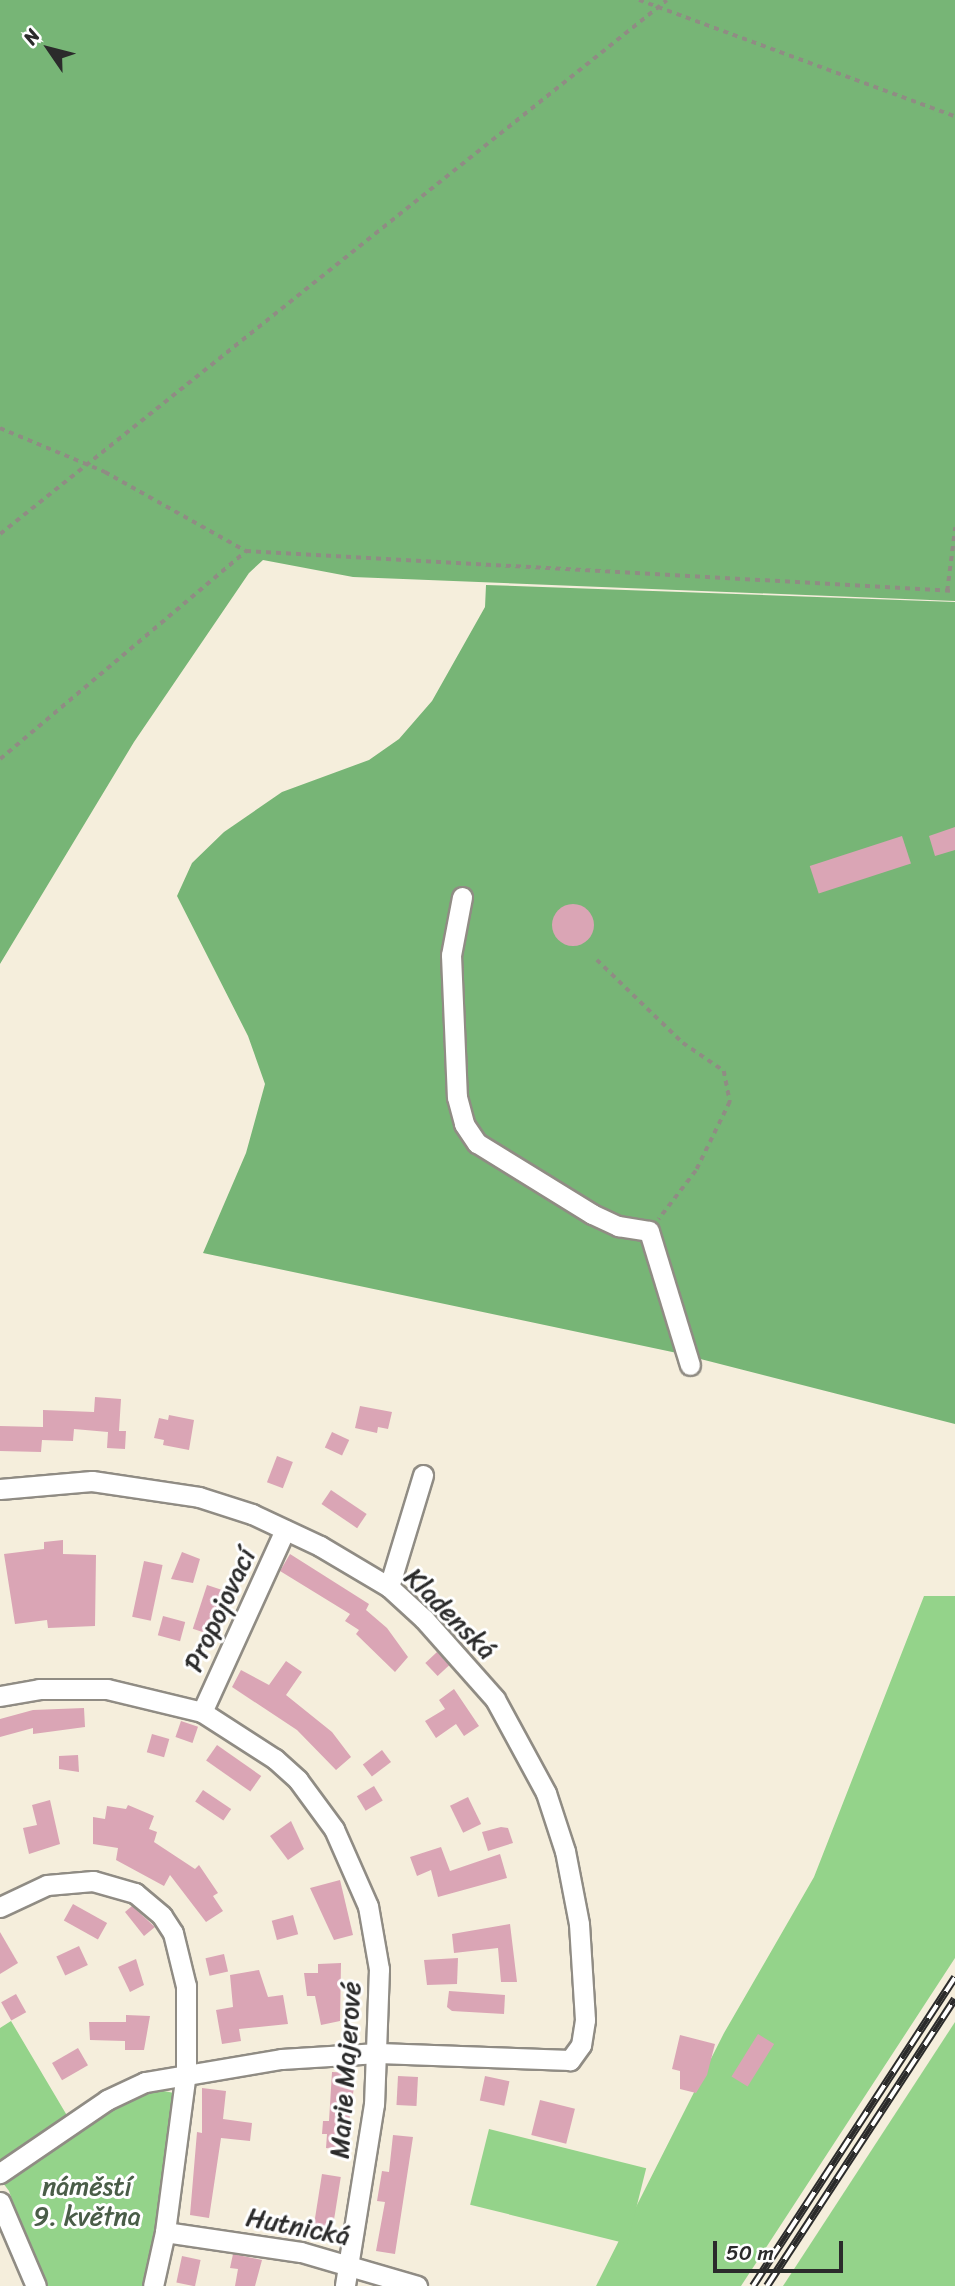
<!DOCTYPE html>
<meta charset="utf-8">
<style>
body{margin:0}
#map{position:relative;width:955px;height:2286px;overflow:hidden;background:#f5eedc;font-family:Sriracha,sans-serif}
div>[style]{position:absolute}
.green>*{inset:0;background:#94d38a;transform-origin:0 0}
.forest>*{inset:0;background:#77b576}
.building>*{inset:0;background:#daa5b5;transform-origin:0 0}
.round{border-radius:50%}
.path>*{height:3.5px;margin-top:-1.75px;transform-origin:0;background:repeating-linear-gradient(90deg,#908c84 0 5px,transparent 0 10px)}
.roads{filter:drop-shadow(2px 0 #908c84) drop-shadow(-2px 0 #908c84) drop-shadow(0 2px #908c84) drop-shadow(0 -2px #908c84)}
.minor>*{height:19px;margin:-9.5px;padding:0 9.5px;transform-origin:9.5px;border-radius:9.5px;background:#fff}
.rail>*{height:8px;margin-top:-4px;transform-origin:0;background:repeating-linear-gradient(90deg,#fff 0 16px,#2b2b2b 0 32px);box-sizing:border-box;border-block:2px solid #2b2b2b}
span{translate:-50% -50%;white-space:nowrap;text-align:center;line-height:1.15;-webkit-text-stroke:6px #fff;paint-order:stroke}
.street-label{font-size:26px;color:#2b2b2b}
.park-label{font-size:26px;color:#4a5d48}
.north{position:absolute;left:14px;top:14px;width:70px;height:70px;-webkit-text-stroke:5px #fff;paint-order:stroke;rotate:305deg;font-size:19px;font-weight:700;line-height:28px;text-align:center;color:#2b2b2b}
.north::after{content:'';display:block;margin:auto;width:24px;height:32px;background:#2b2b2b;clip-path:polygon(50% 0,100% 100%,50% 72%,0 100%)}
.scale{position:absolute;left:713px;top:2241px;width:130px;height:32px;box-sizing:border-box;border:4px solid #2b2b2b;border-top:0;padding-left:9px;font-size:21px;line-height:24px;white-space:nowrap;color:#2b2b2b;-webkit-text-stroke:5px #fff;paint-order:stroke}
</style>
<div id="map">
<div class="green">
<div style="clip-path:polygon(924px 1596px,955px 1596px,955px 1958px,741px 2286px,596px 2286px,724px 2033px,814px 1877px)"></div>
<div style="clip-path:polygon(11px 2021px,75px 2129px,128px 2098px,154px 2089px,174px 2093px,164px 2198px,146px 2286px,41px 2286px,9px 2191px,0 2179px,0 2028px)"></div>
<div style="clip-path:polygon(955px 2022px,955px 2286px,783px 2286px)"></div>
<div style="left:489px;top:2129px;width:162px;height:78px;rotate:14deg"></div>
</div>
<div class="forest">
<div style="clip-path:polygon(0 0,955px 0,955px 601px,353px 577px,263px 560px,249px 573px,134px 742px,0 964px)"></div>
<div style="clip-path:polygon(486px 585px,955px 602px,955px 1424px,677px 1353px,203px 1253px,246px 1153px,265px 1084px,248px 1036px,177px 896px,192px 863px,224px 832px,282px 792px,369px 760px,399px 739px,432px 701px,485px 607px)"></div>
</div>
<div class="building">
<div style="clip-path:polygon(955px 827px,955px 850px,935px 856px,929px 836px)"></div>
<div style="left:902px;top:836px;width:29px;height:97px;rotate:72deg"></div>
<div class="round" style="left:552px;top:904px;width:42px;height:42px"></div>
<div style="clip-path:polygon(95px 1397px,121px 1399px,119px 1431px,126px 1431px,125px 1449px,107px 1448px,108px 1432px,74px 1429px,73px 1441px,42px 1440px,41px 1452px,0 1451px,0 1426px,43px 1427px,43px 1410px,94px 1412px)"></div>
<div style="clip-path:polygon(360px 1406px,392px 1412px,388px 1429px,378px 1427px,377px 1433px,355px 1428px)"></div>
<div style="clip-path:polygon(169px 1415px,194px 1420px,189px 1450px,163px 1445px,164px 1440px,154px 1438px,159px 1418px,168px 1420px)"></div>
<div style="left:332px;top:1432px;width:19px;height:17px;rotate:25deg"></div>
<div style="left:277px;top:1456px;width:17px;height:28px;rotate:21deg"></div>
<div style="left:331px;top:1490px;width:43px;height:17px;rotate:34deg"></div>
<div style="clip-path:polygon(63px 1540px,63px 1554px,96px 1555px,95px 1626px,48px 1628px,47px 1620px,15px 1624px,4px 1554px,44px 1549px,44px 1542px)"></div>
<div style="clip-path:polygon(182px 1552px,200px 1559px,193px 1583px,171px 1579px)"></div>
<div style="clip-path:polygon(290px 1554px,369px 1604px,366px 1610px,387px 1628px,408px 1657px,395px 1672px,356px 1634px,359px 1630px,345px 1621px,350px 1614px,280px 1571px)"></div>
<div style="left:144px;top:1561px;width:19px;height:57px;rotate:12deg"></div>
<div style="left:207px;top:1585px;width:20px;height:46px;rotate:18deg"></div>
<div style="left:163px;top:1616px;width:23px;height:20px;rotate:15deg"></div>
<div style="left:437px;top:1652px;width:18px;height:16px;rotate:47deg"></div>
<div style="clip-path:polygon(286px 1661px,302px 1672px,286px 1695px,332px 1732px,351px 1757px,336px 1770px,297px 1730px,232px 1687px,241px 1670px,269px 1685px)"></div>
<div style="clip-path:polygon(454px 1689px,479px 1726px,464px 1736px,456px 1724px,436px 1738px,425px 1721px,445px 1709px,439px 1700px)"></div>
<div style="clip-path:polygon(84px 1708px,85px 1727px,33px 1734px,33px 1728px,0 1737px,0 1719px,33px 1710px)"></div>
<div style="left:181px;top:1721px;width:18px;height:17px;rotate:19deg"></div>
<div style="left:152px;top:1734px;width:18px;height:19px;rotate:16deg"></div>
<div style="left:217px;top:1745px;width:54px;height:19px;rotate:35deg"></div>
<div style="left:382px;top:1750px;width:15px;height:24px;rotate:53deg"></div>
<div style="clip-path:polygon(78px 1755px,79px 1772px,59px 1769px,59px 1756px)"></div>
<div style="left:374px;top:1786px;width:17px;height:20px;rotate:59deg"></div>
<div style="left:203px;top:1790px;width:34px;height:14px;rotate:34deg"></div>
<div style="left:468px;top:1797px;width:30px;height:20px;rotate:64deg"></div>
<div style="clip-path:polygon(50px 1800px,60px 1844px,29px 1854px,23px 1828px,37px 1825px,32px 1805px)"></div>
<div style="clip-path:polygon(128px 1805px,154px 1816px,149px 1829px,157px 1832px,154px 1842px,195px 1869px,199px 1865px,218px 1893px,213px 1896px,223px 1911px,206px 1922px,170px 1875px,164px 1886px,116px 1860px,118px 1848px,93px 1844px,93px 1817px,105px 1819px,107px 1806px,126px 1809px)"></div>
<div style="clip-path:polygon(291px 1821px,304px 1849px,288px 1860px,270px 1836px)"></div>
<div style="clip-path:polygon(501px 1827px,508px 1828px,513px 1843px,488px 1851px,482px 1832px)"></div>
<div style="clip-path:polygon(441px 1847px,450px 1871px,500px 1854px,507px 1878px,438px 1897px,431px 1870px,417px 1876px,410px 1857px)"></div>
<div style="clip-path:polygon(340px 1880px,353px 1935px,334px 1940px,310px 1888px)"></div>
<div style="left:73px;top:1904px;width:39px;height:19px;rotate:29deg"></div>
<div style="clip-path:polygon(132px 1906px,155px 1927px,144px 1936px,125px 1912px)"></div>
<div style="left:293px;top:1915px;width:20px;height:22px;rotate:75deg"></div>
<div style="clip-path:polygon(510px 1924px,517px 1982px,501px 1982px,498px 1948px,454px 1953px,452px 1934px)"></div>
<div style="clip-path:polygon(0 1932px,18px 1963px,0 1974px)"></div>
<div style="left:79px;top:1946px;width:21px;height:25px;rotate:65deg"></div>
<div style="left:224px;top:1954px;width:18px;height:19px;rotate:77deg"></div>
<div style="clip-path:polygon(458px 1958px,457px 1984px,427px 1985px,424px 1960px)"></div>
<div style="clip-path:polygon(136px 1959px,144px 1985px,130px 1992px,118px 1967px)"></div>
<div style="clip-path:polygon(341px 1963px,340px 2021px,321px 2025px,315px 1996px,307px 1996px,304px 1973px,318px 1973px,318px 1964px)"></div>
<div style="clip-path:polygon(259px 1970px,268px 1997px,283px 1995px,288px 2024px,239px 2029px,241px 2041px,222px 2044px,216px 2010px,233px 2007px,230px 1975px)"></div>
<div style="clip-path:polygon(449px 1991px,505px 1995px,504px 2014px,452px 2011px,447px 2007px)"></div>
<div style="left:16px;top:1994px;width:21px;height:17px;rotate:61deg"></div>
<div style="clip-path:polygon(126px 2015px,150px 2016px,144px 2050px,125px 2050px,125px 2041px,90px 2040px,89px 2022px,126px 2022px)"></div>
<div style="left:758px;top:2034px;width:19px;height:50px;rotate:32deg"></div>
<div style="clip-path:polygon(680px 2035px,715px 2044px,707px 2075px,696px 2093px,680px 2089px,680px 2071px,672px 2069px)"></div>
<div style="left:78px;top:2048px;width:20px;height:30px;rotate:60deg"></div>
<div style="clip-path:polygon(332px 2072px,356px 2073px,345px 2150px,326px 2148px,327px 2134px,322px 2134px,323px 2121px,329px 2121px)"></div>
<div style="left:398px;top:2076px;width:20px;height:29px;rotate:3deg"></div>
<div style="left:485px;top:2076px;width:25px;height:25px;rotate:12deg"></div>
<div style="clip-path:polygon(202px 2088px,226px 2091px,223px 2119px,252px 2123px,250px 2141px,221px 2138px,209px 2218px,190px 2215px,197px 2132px,202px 2133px)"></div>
<div style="left:540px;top:2100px;width:36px;height:36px;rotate:14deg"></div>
<div style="clip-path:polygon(393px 2135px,413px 2137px,395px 2254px,376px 2251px,385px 2202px,377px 2201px,382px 2171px,389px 2172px)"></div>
<div style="left:322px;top:2174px;width:19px;height:65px;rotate:9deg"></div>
<div style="clip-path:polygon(233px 2254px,262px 2260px,255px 2286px,235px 2286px,238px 2269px,230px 2268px)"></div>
<div style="left:182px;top:2256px;width:19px;height:27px;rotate:12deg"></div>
</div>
<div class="path">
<div style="left:639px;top:0;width:337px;rotate:20.2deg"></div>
<div style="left:0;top:428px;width:114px;rotate:22.7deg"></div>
<div style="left:105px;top:472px;width:162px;rotate:29.3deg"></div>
<div style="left:0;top:534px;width:854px;rotate:-38.68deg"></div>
<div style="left:947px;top:591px;width:64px;rotate:-82.8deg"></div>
<div style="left:0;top:759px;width:322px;rotate:-40.2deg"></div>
<div style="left:246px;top:551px;width:710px;rotate:3.23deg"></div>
<div style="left:597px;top:960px;width:120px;rotate:44deg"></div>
<div style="left:683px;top:1043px;width:50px;rotate:34.3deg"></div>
<div style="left:724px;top:1071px;width:32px;rotate:79deg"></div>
<div style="left:730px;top:1102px;width:77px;rotate:116.2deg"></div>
<div style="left:696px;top:1171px;width:61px;rotate:127.6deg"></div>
</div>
<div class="roads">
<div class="minor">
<div style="left:462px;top:897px;width:59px;rotate:100.7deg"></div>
<div style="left:451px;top:955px;width:142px;rotate:87.6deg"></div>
<div style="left:457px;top:1097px;width:28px;rotate:75deg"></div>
<div style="left:464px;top:1124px;width:23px;rotate:56deg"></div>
<div style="left:477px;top:1143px;width:135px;rotate:31.7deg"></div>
<div style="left:592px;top:1214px;width:29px;rotate:25deg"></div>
<div style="left:618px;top:1226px;width:31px;rotate:9deg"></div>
<div style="left:649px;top:1231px;width:140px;rotate:73deg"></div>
<div style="left:0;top:1489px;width:92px;rotate:-5deg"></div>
<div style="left:92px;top:1481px;width:108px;rotate:8.5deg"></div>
<div style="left:199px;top:1497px;width:56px;rotate:17.8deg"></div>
<div style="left:252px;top:1514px;width:75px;rotate:25.2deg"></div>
<div style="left:320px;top:1546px;width:80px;rotate:30.7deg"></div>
<div style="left:389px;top:1587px;width:47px;rotate:42.4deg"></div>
<div style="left:424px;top:1619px;width:107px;rotate:48.4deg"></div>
<div style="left:495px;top:1699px;width:107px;rotate:61.5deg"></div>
<div style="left:546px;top:1793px;width:61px;rotate:71.9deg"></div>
<div style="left:565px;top:1851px;width:74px;rotate:79.1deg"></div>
<div style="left:579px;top:1924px;width:96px;rotate:86.4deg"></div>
<div style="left:585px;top:2020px;width:25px;rotate:99deg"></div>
<div style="left:581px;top:2045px;width:19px;rotate:126deg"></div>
<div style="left:570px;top:2060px;width:192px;rotate:-177.9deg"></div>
<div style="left:378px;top:2053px;width:97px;rotate:176.5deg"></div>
<div style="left:281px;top:2059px;width:138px;rotate:170.4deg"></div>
<div style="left:145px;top:2082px;width:42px;rotate:154.7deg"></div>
<div style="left:107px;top:2100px;width:130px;rotate:145.7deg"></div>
<div style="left:389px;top:1587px;width:117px;rotate:-73.1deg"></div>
<div style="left:0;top:1696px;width:40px;rotate:-10deg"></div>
<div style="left:39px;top:1689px;width:68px"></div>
<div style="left:107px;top:1689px;width:98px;rotate:13.6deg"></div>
<div style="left:202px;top:1712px;width:87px;rotate:32.8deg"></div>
<div style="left:275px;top:1759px;width:31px;rotate:42deg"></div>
<div style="left:298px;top:1780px;width:61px;rotate:53.7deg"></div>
<div style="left:334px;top:1829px;width:84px;rotate:66.2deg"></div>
<div style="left:368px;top:1906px;width:64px;rotate:80.1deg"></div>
<div style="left:379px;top:1969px;width:135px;rotate:92.1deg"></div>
<div style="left:374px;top:2104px;width:184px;rotate:99.1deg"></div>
<div style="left:202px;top:1712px;width:200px;rotate:-65.5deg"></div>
<div style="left:0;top:1907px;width:52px;rotate:-25.1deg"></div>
<div style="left:47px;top:1885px;width:46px;rotate:-5deg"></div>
<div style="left:93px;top:1881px;width:44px;rotate:15.9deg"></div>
<div style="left:135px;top:1893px;width:35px;rotate:40deg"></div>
<div style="left:162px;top:1916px;width:20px;rotate:57deg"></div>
<div style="left:173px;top:1933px;width:55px;rotate:76.2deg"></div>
<div style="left:186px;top:1986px;width:86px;rotate:90deg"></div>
<div style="left:186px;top:2072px;width:161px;rotate:97.5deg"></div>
<div style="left:165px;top:2232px;width:55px;rotate:102.5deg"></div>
<div style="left:0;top:2202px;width:91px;rotate:66.8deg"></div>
<div style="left:165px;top:2232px;width:137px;rotate:8.4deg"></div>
<div style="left:301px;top:2252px;width:121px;rotate:16.3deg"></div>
</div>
</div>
<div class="rail">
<div style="left:753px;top:2286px;width:369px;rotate:-56.8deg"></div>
<div style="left:767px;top:2286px;width:343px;rotate:-56.8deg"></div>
</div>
<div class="street-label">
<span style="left:220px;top:1610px;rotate:-65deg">Propojovací</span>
<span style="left:450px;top:1614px;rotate:45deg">Kladenská</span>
<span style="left:346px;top:2070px;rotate:-86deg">Marie Majerové</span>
<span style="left:298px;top:2227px;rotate:11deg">Hutnická</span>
</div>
<div class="park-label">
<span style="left:87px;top:2202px">náměstí<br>9. května</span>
</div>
<div class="north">N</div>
<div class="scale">50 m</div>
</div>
